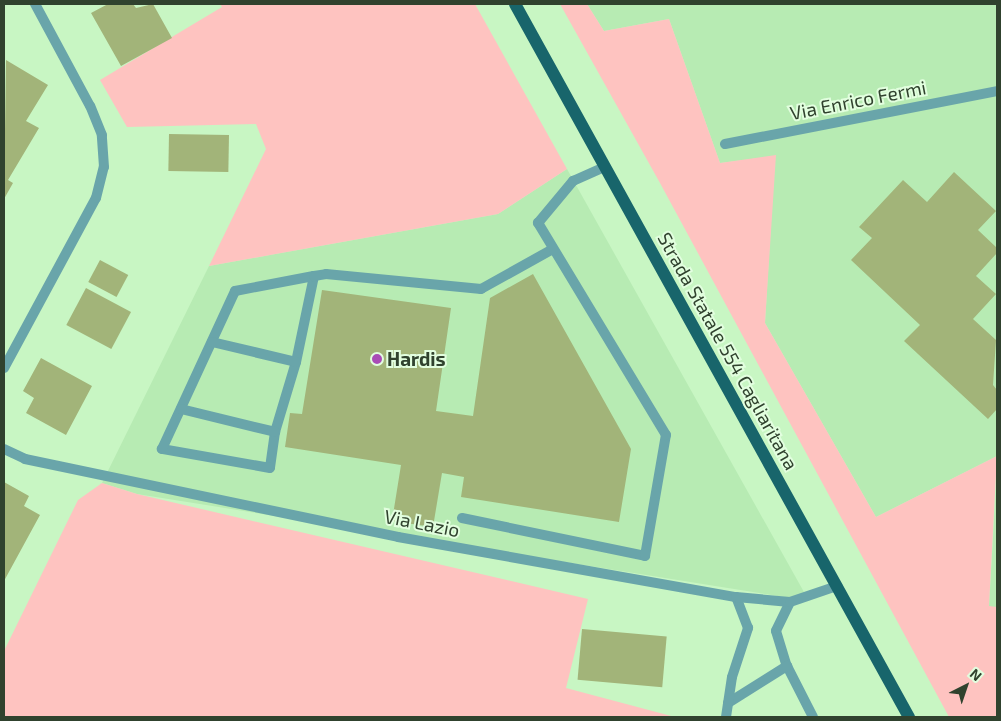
<!DOCTYPE html>
<style>
body{margin:0}
#map{position:relative;width:1001px;height:721px;overflow:hidden;background:#c8f6c3;font-family:"Exo 2",sans-serif}
div>[style]{position:absolute}
.built>*{inset:0;background:#b7ebb3}
.green>*{inset:0;background:#fec3c0}
.building>*{inset:0;background:#a2b479;transform-origin:0 0}
.service>*{height:10px;margin:-5px;padding:0 5px;transform-origin:5px;border-radius:5px;background:#69a5aa}
.minor>*{height:10px;margin:-5px;padding:0 5px;transform-origin:5px;border-radius:5px;background:#69a5aa}
.primary>*{height:12px;margin:-6px;padding:0 6px;transform-origin:6px;border-radius:6px;background:#18656b}
.dots>*{width:14px;height:14px;translate:-50% -50%;box-sizing:border-box;border:2px solid #e2fedf;border-radius:50%}
span{translate:-50% -50%;white-space:nowrap;text-align:center;line-height:1.15;-webkit-text-stroke:4px #e2fedf;paint-order:stroke}
.street-label{font-size:19px;color:#30422e}
.poi-label{font-size:19px;color:#30422e;font-weight:700}
.left{translate:0 -50%;text-align:left}
.frame{position:absolute;inset:0;border:5px solid #30422e;pointer-events:none}
.north{position:absolute;left:941px;top:661px;width:50px;height:50px;-webkit-text-stroke:4px #e2fedf;paint-order:stroke;rotate:41deg;font-size:14px;font-weight:700;line-height:20px;text-align:center;color:#30422e}
.north::after{content:'';display:block;margin:auto;width:18px;height:22px;background:#30422e;clip-path:polygon(50% 0,100% 100%,50% 72%,0 100%)}
</style>
<div id="map">
<div class="built">
<div style="clip-path:polygon(587px 4px,997px 4px,997px 456px,876px 517px,765px 323px,775px 156px,720px 163px,669px 19px,604px 31px)"></div>
<div style="clip-path:polygon(567px 169px,809px 601px,137px 494px,102px 483px,209px 266px,498px 214px)"></div>
<div style="clip-path:polygon(997px 469px,997px 607px,989px 607px)"></div>
</div>
<div class="green">
<div style="clip-path:polygon(220px 4px,475px 4px,567px 169px,498px 214px,209px 266px,266px 149px,256px 124px,127px 127px,100px 80px,222px 7px)"></div>
<div style="clip-path:polygon(560px 4px,587px 4px,604px 31px,669px 19px,720px 163px,776px 155px,765px 323px,876px 517px,997px 456px,989px 606px,997px 607px,997px 717px,949px 717px,660px 183px)"></div>
<div style="clip-path:polygon(102px 483px,137px 494px,588px 599px,566px 688px,675px 717px,4px 717px,4px 651px,78px 500px)"></div>
</div>
<div class="building">
<div style="clip-path:polygon(108px 4px,133px 4px,136px 8px,153px 4px,172px 38px,121px 66px,91px 13px)"></div>
<div style="clip-path:polygon(6px 60px,48px 85px,26px 121px,39px 128px,8px 180px,13px 183px,4px 199px)"></div>
<div style="left:169px;top:134px;width:60px;height:37px;rotate:1deg"></div>
<div style="clip-path:polygon(954px 172px,996px 211px,978px 230px,997px 248px,997px 253px,976px 276px,996px 294px,973px 319px,996px 340px,993px 385px,997px 390px,997px 409px,988px 419px,904px 341px,920px 325px,851px 260px,872px 238px,859px 227px,903px 180px,927px 202px)"></div>
<div style="left:100px;top:260px;width:32px;height:25px;rotate:28deg"></div>
<div style="clip-path:polygon(533px 274px,631px 449px,619px 522px,461px 497px,464px 477px,442px 473px,433px 527px,392px 521px,401px 465px,285px 447px,290px 413px,302px 414px,322px 290px,451px 308px,436px 411px,473px 416px,490px 298px)"></div>
<div style="left:86px;top:288px;width:51px;height:42px;rotate:28deg"></div>
<div style="clip-path:polygon(41px 358px,92px 386px,66px 435px,26px 413px,34px 398px,23px 391px)"></div>
<div style="clip-path:polygon(4px 482px,29px 496px,24px 506px,40px 515px,4px 581px)"></div>
<div style="left:582px;top:629px;width:85px;height:51px;rotate:5deg"></div>
</div>
<div class="service">
<div style="left:314px;top:276px;width:88px;rotate:101.8deg"></div>
<div style="left:296px;top:362px;width:73px;rotate:106.7deg"></div>
<div style="left:275px;top:432px;width:36px;rotate:98deg"></div>
<div style="left:270px;top:468px;width:110px;rotate:-170deg"></div>
<div style="left:162px;top:449px;width:174px;rotate:-65.2deg"></div>
<div style="left:235px;top:291px;width:80px;rotate:-10.8deg"></div>
<div style="left:314px;top:276px;width:12px;rotate:-9deg"></div>
<div style="left:326px;top:274px;width:156px;rotate:5.5deg"></div>
<div style="left:481px;top:289px;width:82px;rotate:-29.1deg"></div>
<div style="left:212px;top:342px;width:86px;rotate:13.4deg"></div>
<div style="left:181px;top:409px;width:97px;rotate:13.7deg"></div>
<div style="left:462px;top:518px;width:187px;rotate:11.7deg"></div>
<div style="left:645px;top:556px;width:123px;rotate:-80.2deg"></div>
<div style="left:666px;top:435px;width:248px;rotate:-121.1deg"></div>
<div style="left:538px;top:223px;width:55px;rotate:-50.2deg"></div>
<div style="left:573px;top:181px;width:35px;rotate:-24deg"></div>
<div style="left:790px;top:602px;width:32px;rotate:116deg"></div>
<div style="left:776px;top:631px;width:37px;rotate:73deg"></div>
<div style="left:787px;top:666px;width:57px;rotate:63deg"></div>
<div style="left:728px;top:703px;width:70px;rotate:-32.1deg"></div>
<div style="left:726px;top:717px;width:40px;rotate:-81.5deg"></div>
<div style="left:732px;top:677px;width:52px;rotate:-71.9deg"></div>
<div style="left:748px;top:628px;width:33px;rotate:-111deg"></div>
</div>
<div class="minor">
<div style="left:725px;top:144px;width:277px;rotate:-11deg"></div>
<div style="left:4px;top:368px;width:193px;rotate:-61.6deg"></div>
<div style="left:96px;top:198px;width:32px;rotate:-76deg"></div>
<div style="left:104px;top:167px;width:32px;rotate:-94deg"></div>
<div style="left:102px;top:135px;width:31px;rotate:-112deg"></div>
<div style="left:90px;top:106px;width:116px;rotate:-118.3deg"></div>
<div style="left:4px;top:449px;width:23px;rotate:25deg"></div>
<div style="left:25px;top:459px;width:381px;rotate:11.8deg"></div>
<div style="left:398px;top:537px;width:343px;rotate:10.1deg"></div>
<div style="left:736px;top:597px;width:54px;rotate:5.3deg"></div>
<div style="left:790px;top:602px;width:50px;rotate:-18.8deg"></div>
</div>
<div class="primary">
<div style="left:515px;top:4px;width:815px;rotate:61.08deg"></div>
</div>
<div class="dots">
<div style="left:377px;top:359px;background:#a94cb6"></div>
</div>
<div class="street-label">
<span style="left:858px;top:100px;rotate:-11deg">Via Enrico Fermi</span>
<span style="left:728px;top:351px;rotate:61deg">Strada Statale 554 Cagliaritana</span>
<span style="left:422px;top:523px;rotate:11deg">Via Lazio</span>
</div>
<div class="poi-label">
<span class="left" style="left:387px;top:359px">Hardis</span>
</div>
<div class="frame"></div>
<div class="north">N</div>
</div>
